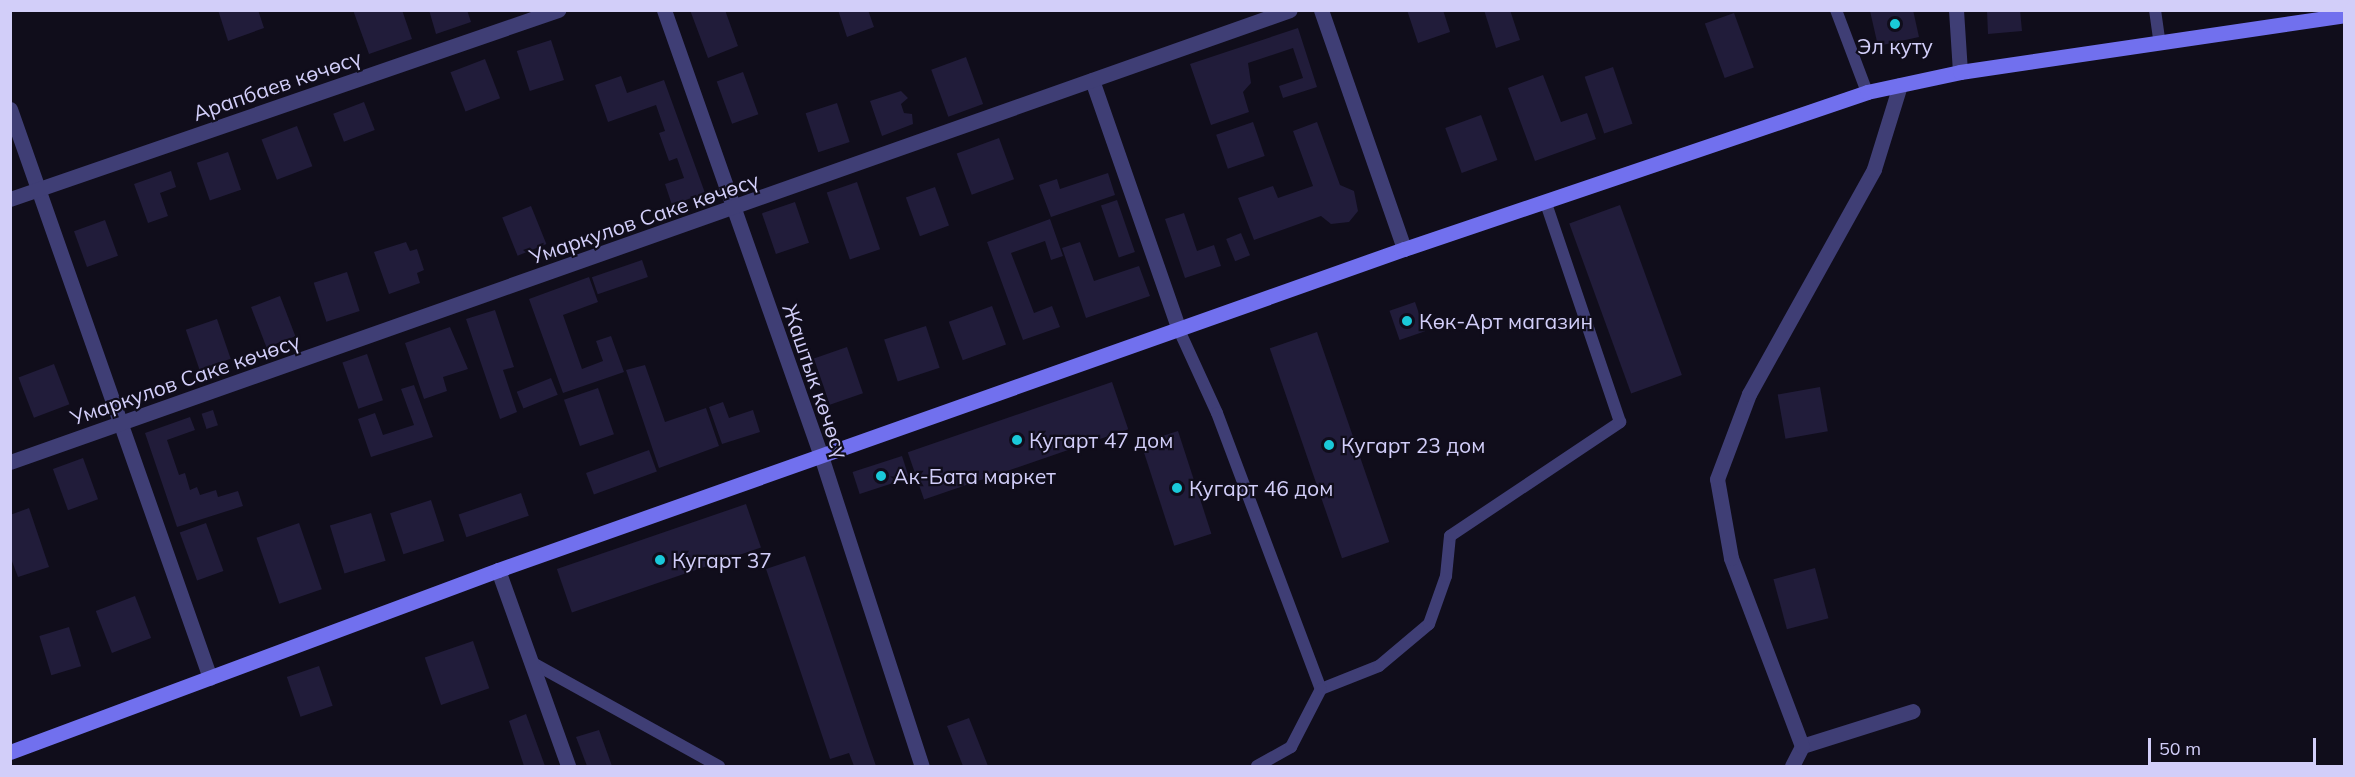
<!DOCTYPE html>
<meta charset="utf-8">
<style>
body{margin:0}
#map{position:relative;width:2355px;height:777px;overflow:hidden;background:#100d1b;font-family:Mulish,sans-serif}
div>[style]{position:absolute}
.building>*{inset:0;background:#211c3a;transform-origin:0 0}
.lane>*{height:12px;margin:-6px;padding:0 6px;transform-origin:6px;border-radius:6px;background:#3f3e75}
.street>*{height:15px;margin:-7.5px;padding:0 7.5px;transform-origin:7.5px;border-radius:7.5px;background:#3f3e75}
.secondary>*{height:15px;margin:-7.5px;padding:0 7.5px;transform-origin:7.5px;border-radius:7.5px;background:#7170ee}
.dots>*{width:16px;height:16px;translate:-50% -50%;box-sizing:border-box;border:3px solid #100d1b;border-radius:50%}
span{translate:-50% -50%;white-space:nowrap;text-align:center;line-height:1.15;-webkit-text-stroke:4.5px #100d1b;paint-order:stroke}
.poi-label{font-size:21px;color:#d2cef9}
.left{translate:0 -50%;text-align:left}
.street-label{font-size:21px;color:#d2cef9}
.frame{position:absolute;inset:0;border:12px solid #d2cef9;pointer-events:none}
.scale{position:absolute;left:2148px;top:738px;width:168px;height:27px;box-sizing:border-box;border:3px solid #d2cef9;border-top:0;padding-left:8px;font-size:18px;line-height:21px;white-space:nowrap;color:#d2cef9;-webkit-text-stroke:4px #100d1b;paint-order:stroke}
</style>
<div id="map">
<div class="building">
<div style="clip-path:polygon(218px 10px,258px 10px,264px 28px,228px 41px)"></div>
<div style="clip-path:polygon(353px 10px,402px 10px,412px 39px,369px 54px)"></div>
<div style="clip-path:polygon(429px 10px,467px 10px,471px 22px,436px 34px)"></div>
<div style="clip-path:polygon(690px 10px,725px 10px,738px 46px,708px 58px)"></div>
<div style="clip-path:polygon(838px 10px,868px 10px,874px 27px,847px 37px)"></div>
<div style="clip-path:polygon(1407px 10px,1443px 10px,1450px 32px,1418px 43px)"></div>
<div style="clip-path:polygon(1484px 10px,1510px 10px,1520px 40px,1496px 48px)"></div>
<div style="clip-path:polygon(1913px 10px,1919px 37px,1878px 46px,1870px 11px)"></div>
<div style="clip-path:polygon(1987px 10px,2020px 10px,2022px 31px,1988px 34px)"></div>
<div style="left:1734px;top:13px;width:58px;height:31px;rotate:70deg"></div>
<div style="clip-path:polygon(1298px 28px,1317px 87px,1283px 98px,1279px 86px,1303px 78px,1293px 48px,1248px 63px,1251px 83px,1243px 92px,1249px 112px,1211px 125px,1190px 64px)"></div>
<div style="left:551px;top:40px;width:42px;height:36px;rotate:72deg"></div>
<div style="left:966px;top:57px;width:50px;height:37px;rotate:70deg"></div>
<div style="left:485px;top:59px;width:42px;height:37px;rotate:69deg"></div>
<div style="left:1613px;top:67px;width:60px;height:30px;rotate:71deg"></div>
<div style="left:743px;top:72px;width:45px;height:28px;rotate:70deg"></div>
<div style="clip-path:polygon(1543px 75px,1561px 122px,1587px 113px,1596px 139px,1535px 161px,1508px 88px)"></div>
<div style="clip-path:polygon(621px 76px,627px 93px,664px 80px,705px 193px,672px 205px,665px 184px,684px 178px,677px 158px,669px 161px,659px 133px,665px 131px,656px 105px,608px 122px,595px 85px)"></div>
<div style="clip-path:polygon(901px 91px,908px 98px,901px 104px,904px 113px,912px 114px,913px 124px,882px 136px,870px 101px)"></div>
<div style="left:364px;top:102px;width:30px;height:33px;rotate:69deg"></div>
<div style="left:837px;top:103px;width:41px;height:33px;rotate:72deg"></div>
<div style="left:1481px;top:115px;width:48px;height:38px;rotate:70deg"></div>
<div style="left:1253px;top:122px;width:36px;height:39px;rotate:71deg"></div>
<div style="clip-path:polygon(1317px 122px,1340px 185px,1354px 191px,1358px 211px,1349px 222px,1331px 224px,1321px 216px,1254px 240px,1238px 198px,1273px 186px,1278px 198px,1313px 186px,1293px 131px)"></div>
<div style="left:297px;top:126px;width:43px;height:38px;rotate:69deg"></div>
<div style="left:999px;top:138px;width:44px;height:45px;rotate:70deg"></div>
<div style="left:228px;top:152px;width:40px;height:33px;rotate:71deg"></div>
<div style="clip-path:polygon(171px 171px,176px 187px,160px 193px,168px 216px,148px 223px,134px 184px)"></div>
<div style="clip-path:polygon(1108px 173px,1115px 195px,1051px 217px,1039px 185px,1057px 179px,1060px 189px)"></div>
<div style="left:857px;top:182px;width:71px;height:32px;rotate:71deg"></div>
<div style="left:935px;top:187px;width:41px;height:31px;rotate:70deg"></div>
<div style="left:1117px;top:200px;width:55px;height:17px;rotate:71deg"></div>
<div style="left:795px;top:202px;width:43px;height:35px;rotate:71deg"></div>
<div style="left:1620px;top:205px;width:181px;height:54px;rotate:70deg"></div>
<div style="left:531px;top:206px;width:41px;height:31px;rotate:68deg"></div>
<div style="clip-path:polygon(1184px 213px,1197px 251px,1214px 245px,1221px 266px,1185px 278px,1165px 219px)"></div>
<div style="clip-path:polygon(1050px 219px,1063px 256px,1051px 260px,1045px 241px,1011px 253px,1034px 313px,1052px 306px,1060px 327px,1023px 340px,987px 242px)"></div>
<div style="left:105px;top:220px;width:38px;height:33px;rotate:70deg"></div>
<div style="left:1241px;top:233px;width:24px;height:16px;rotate:68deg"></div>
<div style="clip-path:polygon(406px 242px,410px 251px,417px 249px,424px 270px,417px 273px,420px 283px,389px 294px,374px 252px)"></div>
<div style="clip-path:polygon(1080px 242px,1094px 281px,1139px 266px,1150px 296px,1086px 318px,1062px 248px)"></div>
<div style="left:642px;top:260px;width:18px;height:53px;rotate:71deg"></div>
<div style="left:347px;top:272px;width:41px;height:35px;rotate:72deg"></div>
<div style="clip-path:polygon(589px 277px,598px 302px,563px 315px,582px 369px,603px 361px,596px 341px,611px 336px,624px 372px,563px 393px,529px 299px)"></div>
<div style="left:280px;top:296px;width:43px;height:31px;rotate:69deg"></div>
<div style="left:1415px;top:302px;width:31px;height:27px;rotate:71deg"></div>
<div style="left:992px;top:306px;width:41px;height:46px;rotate:70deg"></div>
<div style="clip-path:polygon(495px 310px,514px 367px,503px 370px,517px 412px,500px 419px,466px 319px)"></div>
<div style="left:217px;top:319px;width:42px;height:33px;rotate:71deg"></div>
<div style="left:926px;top:326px;width:44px;height:44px;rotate:72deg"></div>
<div style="clip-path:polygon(450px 327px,468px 369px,443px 377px,447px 391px,424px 399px,405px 343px)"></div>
<div style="left:1317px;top:332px;width:222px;height:50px;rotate:71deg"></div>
<div style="left:847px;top:347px;width:49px;height:35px;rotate:71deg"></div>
<div style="left:367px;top:354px;width:49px;height:26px;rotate:71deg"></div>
<div style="left:54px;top:364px;width:43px;height:38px;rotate:69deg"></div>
<div style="clip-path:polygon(645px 365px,665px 422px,706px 408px,719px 446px,659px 468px,626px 370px)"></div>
<div style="left:551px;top:378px;width:18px;height:37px;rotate:68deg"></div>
<div style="left:1112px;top:382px;width:50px;height:216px;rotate:71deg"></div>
<div style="clip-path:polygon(414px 385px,433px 437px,371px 457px,358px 419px,375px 413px,383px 435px,414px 425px,401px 389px)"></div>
<div style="left:1820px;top:387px;width:45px;height:43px;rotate:80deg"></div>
<div style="left:598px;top:388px;width:49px;height:36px;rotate:71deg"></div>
<div style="clip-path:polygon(723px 402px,729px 418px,753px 410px,760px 432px,722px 444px,709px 407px)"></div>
<div style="left:213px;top:410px;width:16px;height:12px;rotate:72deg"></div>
<div style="clip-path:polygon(190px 417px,195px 430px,167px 440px,179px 475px,185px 473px,190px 490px,197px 487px,200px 495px,216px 490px,218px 497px,238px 491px,243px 506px,177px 527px,145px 433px)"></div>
<div style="left:1178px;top:431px;width:108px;height:39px;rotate:72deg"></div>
<div style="left:649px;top:450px;width:23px;height:67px;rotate:70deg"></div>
<div style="left:902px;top:456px;width:23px;height:52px;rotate:72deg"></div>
<div style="left:83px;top:458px;width:44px;height:32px;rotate:70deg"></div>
<div style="left:521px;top:493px;width:24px;height:66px;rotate:71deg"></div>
<div style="left:431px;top:500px;width:43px;height:43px;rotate:72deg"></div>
<div style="left:746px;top:504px;width:46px;height:200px;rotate:71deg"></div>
<div style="clip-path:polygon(29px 508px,49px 567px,18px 577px,10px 556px,10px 515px)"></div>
<div style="left:371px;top:513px;width:50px;height:43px;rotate:73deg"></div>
<div style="left:206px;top:523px;width:51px;height:28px;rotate:70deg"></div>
<div style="left:299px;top:523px;width:70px;height:45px;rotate:71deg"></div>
<div style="clip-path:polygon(805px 556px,869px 746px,876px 766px,854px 766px,849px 753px,830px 759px,766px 569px)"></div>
<div style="left:1815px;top:568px;width:52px;height:43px;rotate:75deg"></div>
<div style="left:135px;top:596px;width:45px;height:42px;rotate:69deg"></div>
<div style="left:69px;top:627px;width:41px;height:31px;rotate:73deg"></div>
<div style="left:473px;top:641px;width:50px;height:51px;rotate:71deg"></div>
<div style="left:319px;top:666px;width:42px;height:34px;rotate:71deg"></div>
<div style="clip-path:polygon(526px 714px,545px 766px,524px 766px,509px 721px)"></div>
<div style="clip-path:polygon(969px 718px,988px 766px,963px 766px,947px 726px)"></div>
<div style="clip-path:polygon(599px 730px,612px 766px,587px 766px,576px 737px)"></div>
</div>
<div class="lane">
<div style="left:1836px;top:10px;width:88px;rotate:69.3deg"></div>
<div style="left:2155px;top:10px;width:34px;rotate:82deg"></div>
<div style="left:1179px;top:330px;width:91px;rotate:65.4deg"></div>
<div style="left:1217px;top:413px;width:295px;rotate:69.4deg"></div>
<div style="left:1321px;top:689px;width:62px;rotate:-21.6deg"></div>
<div style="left:1379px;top:666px;width:65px;rotate:-40deg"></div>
<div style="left:1429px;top:624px;width:51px;rotate:-70.5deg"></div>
<div style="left:1446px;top:576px;width:40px;rotate:-84.3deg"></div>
<div style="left:1450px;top:536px;width:205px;rotate:-33.8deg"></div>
<div style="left:1620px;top:422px;width:233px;rotate:-108.7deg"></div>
<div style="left:531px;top:662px;width:215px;rotate:29deg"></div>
<div style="left:1257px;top:766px;width:39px;rotate:-29deg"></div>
<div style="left:1291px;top:747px;width:65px;rotate:-62.7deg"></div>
</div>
<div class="street">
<div style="left:664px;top:10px;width:473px;rotate:70.6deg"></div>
<div style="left:821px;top:456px;width:326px;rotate:72deg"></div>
<div style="left:1321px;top:10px;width:253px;rotate:70.8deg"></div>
<div style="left:1956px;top:10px;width:62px;rotate:86.3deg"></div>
<div style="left:1092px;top:80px;width:265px;rotate:70.8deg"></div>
<div style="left:10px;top:109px;width:603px;rotate:70.63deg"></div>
<div style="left:10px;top:199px;width:580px;rotate:-19.03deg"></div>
<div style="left:10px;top:462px;width:1357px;rotate:-19.45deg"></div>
<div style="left:498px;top:570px;width:208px;rotate:70.3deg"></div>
<div style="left:1802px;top:746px;width:116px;rotate:-17.5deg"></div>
<div style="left:1792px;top:766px;width:22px;rotate:-63deg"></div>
<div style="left:1802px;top:746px;width:201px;rotate:-110.7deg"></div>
<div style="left:1731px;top:558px;width:80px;rotate:-100deg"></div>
<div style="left:1717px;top:479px;width:91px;rotate:-69.4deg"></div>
<div style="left:1749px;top:394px;width:257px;rotate:-60.9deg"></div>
<div style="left:1874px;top:169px;width:88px;rotate:-72.8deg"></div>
</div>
<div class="secondary">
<div style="left:10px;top:752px;width:521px;rotate:-20.45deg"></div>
<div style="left:498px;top:570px;width:961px;rotate:-19.51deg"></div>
<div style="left:1404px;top:249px;width:489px;rotate:-18.7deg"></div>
<div style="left:1867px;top:92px;width:95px;rotate:-12.1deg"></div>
<div style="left:1960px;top:72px;width:388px;rotate:-8.4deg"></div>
</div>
<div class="dots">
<div style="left:1895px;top:24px;background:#1ac9d9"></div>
<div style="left:1407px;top:321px;background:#1ac9d9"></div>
<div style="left:1017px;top:440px;background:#1ac9d9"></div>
<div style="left:1329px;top:445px;background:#1ac9d9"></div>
<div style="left:881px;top:476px;background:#1ac9d9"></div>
<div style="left:1177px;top:488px;background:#1ac9d9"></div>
<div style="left:660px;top:560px;background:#1ac9d9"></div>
</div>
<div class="poi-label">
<span style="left:1895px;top:46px">Эл куту</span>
<span class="left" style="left:1419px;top:321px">Көк-Арт магазин</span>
<span class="left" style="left:1029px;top:440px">Кугарт 47 дом</span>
<span class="left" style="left:1341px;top:445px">Кугарт 23 дом</span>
<span class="left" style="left:893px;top:476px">Ак-Бата маркет</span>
<span class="left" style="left:1189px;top:488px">Кугарт 46 дом</span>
<span class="left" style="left:672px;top:560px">Кугарт 37</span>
</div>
<div class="street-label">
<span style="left:277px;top:85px;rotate:-19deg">Арапбаев көчөсү</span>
<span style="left:644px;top:218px;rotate:-19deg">Умаркулов Саке көчөсү</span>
<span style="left:185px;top:379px;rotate:-19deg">Умаркулов Саке көчөсү</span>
<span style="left:816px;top:381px;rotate:71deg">Жаштык көчөсү</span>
</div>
<div class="frame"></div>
<div class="scale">50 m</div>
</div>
